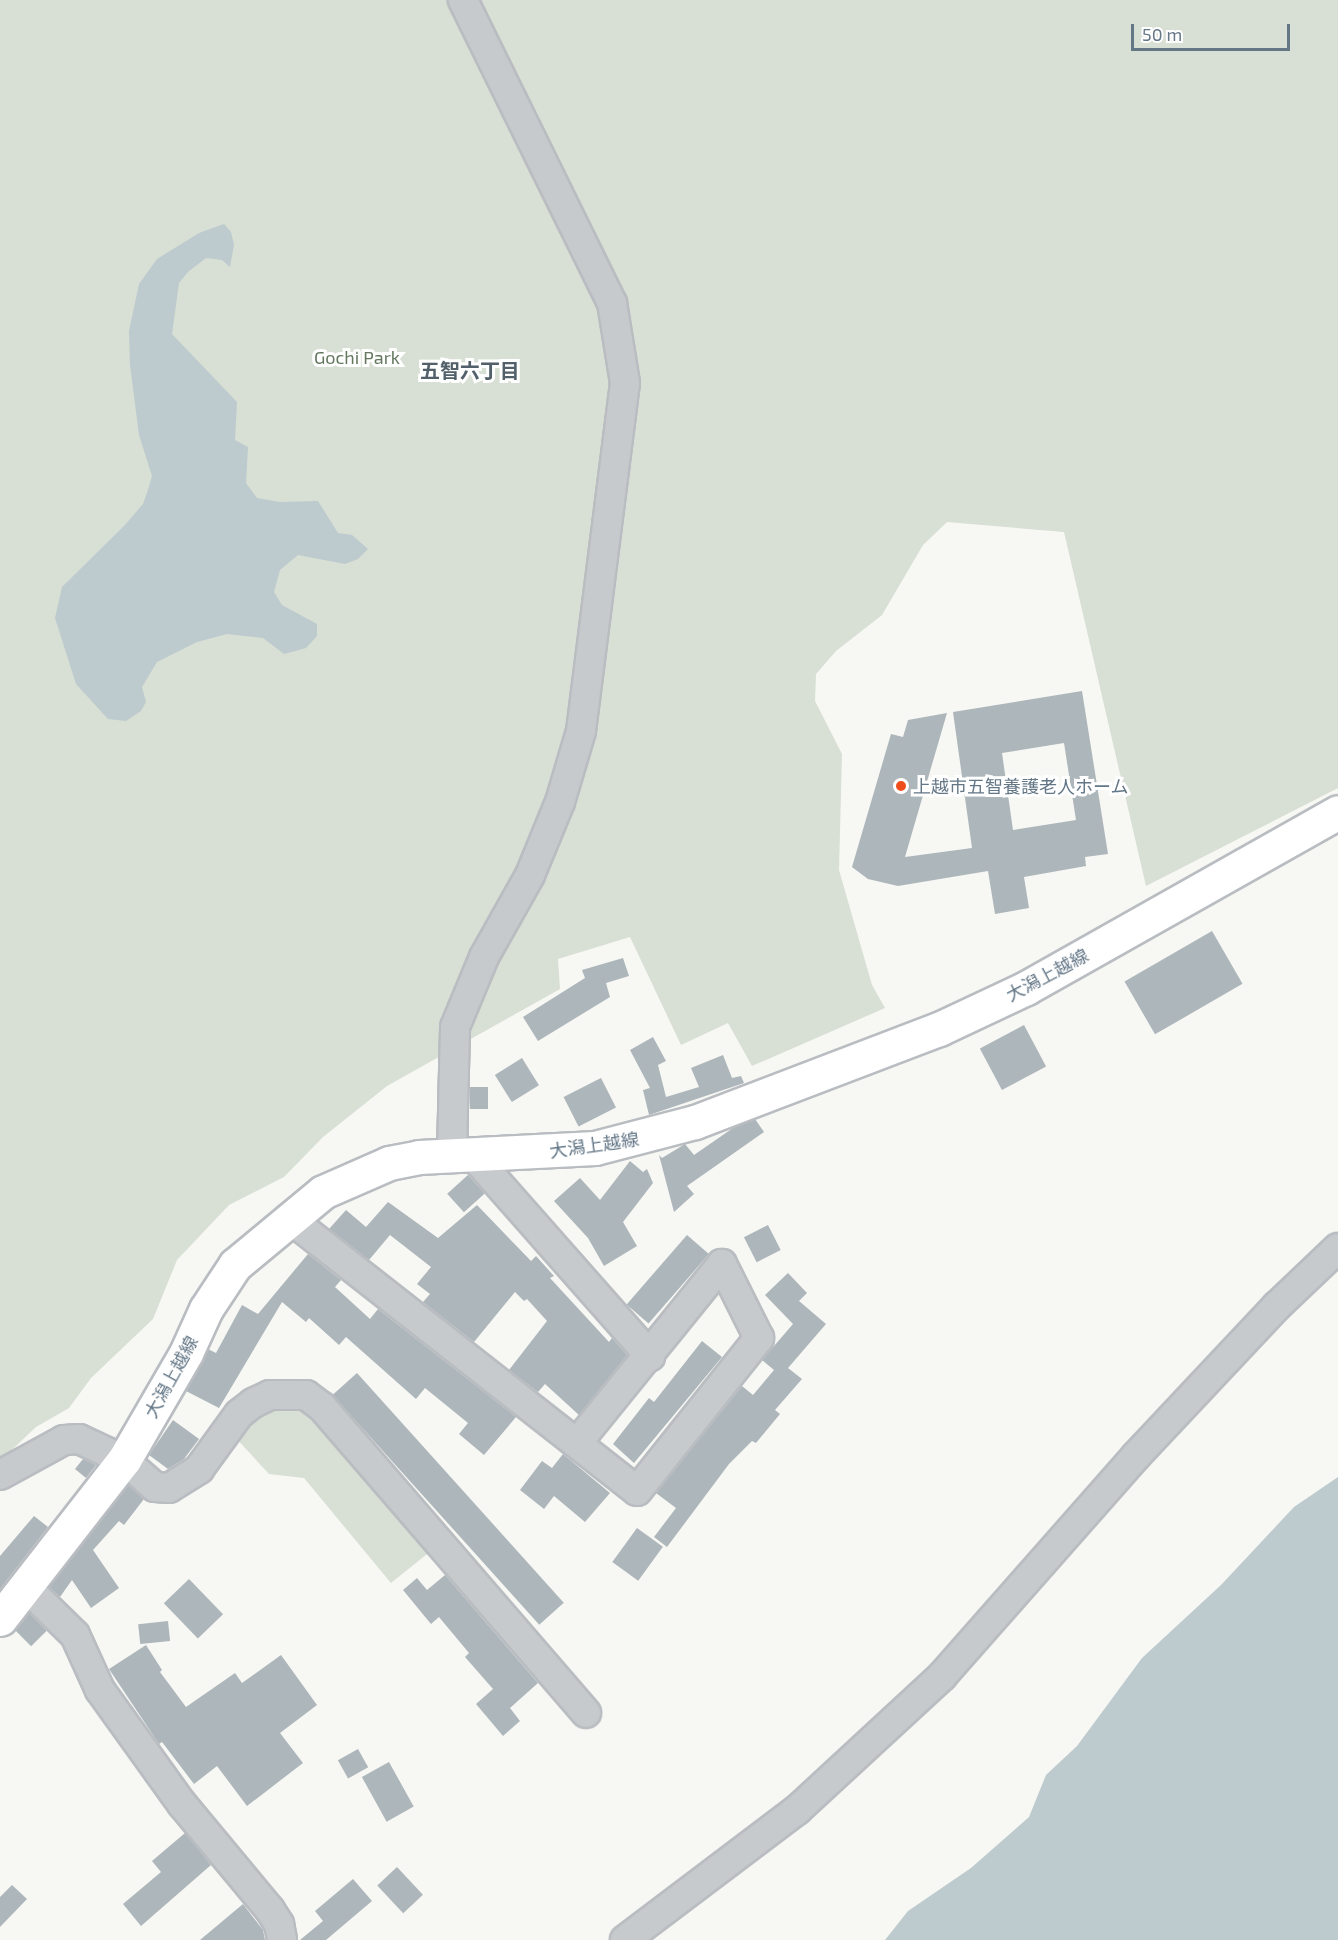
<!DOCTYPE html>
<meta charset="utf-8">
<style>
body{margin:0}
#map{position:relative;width:1338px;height:1940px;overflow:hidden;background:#f7f7f3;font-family:"Exo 2","Noto Sans JP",sans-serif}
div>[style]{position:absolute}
.green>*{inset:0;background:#d8dfd4}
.water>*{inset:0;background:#bdcace}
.building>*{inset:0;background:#adb6bb;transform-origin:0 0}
.roads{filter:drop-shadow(2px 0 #b9bdc1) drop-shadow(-2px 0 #b9bdc1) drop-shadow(0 2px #b9bdc1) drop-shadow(0 -2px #b9bdc1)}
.minor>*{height:28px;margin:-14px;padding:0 14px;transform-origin:14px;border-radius:14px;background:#c6cacd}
.major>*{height:33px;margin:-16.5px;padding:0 16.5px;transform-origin:16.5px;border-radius:16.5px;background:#fff}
.dots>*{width:16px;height:16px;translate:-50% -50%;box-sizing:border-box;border:3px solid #fff;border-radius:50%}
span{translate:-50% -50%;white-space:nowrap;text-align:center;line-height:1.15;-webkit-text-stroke:6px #fff;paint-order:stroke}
.park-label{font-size:18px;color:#64785f}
.poi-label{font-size:18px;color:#647787}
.left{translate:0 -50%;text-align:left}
.street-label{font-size:18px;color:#647787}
.neighbourhood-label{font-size:20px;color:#52606b;font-weight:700}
.scale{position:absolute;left:1131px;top:24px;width:159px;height:27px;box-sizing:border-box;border:3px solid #647787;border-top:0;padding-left:8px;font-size:18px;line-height:21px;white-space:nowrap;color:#647787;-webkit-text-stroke:4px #fff;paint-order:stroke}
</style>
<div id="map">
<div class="green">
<div style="clip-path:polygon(0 0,1338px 0,1338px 788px,1146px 886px,1064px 532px,947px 522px,923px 545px,882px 615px,836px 651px,816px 674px,815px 701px,842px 754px,839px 870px,872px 985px,885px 1008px,752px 1066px,728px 1023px,681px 1045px,630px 937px,558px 959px,560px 989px,387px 1086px,323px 1137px,284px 1177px,229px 1205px,177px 1260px,153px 1319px,91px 1378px,69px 1408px,36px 1427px,0 1461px)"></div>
<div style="clip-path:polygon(291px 1405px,314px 1414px,432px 1550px,391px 1583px,304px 1478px,269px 1474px,235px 1437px,265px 1410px)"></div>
</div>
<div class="water">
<div style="clip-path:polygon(224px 224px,231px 232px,234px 245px,230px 267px,222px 260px,206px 258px,188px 272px,179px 283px,172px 334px,237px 402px,235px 440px,248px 447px,246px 483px,257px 498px,280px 502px,318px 501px,338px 533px,352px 535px,368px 549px,358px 559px,345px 564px,298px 555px,280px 570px,274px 592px,282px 605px,317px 624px,317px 636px,306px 648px,284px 654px,263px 638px,227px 634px,197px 642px,157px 662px,142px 687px,146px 702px,141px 711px,126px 721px,108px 719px,76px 684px,55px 618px,62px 587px,125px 525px,143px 504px,148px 490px,152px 476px,139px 435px,130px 365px,129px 331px,139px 284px,157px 259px,199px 233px)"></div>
<div style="clip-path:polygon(1338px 1477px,1338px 1940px,885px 1940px,908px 1911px,971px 1868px,1029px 1817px,1046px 1775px,1077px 1746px,1142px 1658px,1221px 1585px,1294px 1507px)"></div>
</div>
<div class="building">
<div style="clip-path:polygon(evenodd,1082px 691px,1108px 854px,1085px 857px,1086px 866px,1024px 877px,1029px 908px,995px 914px,988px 871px,898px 886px,868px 879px,852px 867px,891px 734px,903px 737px,908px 720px,947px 713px,905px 857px,972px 848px,953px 712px,1082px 691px,1064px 743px,1076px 820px,1013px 830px,1002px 753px,1064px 743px)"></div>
<div style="left:1212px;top:931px;width:61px;height:101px;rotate:60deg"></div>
<div style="clip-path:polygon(623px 958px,629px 976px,606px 983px,610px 997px,538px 1041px,523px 1017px,585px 978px,582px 970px)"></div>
<div style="left:1024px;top:1025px;width:47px;height:50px;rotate:62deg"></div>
<div style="clip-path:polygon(653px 1037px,666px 1061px,658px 1065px,666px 1097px,699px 1087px,691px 1068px,723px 1055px,732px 1078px,741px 1076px,744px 1083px,649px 1115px,643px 1090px,650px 1088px,630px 1050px)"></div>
<div style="left:522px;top:1058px;width:32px;height:32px;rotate:58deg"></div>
<div style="left:601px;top:1078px;width:33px;height:42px;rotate:63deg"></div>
<div style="left:470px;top:1087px;width:18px;height:22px"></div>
<div style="clip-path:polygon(755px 1119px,764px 1132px,687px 1186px,694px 1194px,674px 1212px,659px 1155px,662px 1158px,685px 1144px,694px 1155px,733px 1128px)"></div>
<div style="clip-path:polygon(630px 1161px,643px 1172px,647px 1169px,653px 1183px,623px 1222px,637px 1246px,604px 1266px,588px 1238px,554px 1201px,580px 1178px,600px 1200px)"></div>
<div style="left:468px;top:1175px;width:25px;height:28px;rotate:48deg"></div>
<div style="clip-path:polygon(388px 1202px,438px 1238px,477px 1205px,531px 1261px,536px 1256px,554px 1276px,550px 1278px,609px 1342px,612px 1338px,627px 1355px,579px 1415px,545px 1384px,538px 1392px,509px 1370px,547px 1321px,527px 1299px,524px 1301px,515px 1292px,474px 1342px,423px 1302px,430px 1294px,417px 1284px,431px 1267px,390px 1235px,369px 1260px,329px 1229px,346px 1210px,366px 1227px)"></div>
<div style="left:768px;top:1225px;width:28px;height:27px;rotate:63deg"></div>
<div style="left:687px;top:1235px;width:29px;height:92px;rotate:41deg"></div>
<div style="clip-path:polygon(308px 1254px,341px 1280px,335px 1287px,370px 1319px,378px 1309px,516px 1417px,484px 1455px,459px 1434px,468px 1423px,425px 1388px,416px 1399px,346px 1337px,339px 1345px,309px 1318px,306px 1322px,282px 1302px,219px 1408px,186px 1391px,208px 1349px,216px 1353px,242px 1305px,258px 1314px)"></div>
<div style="clip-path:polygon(788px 1273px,807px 1293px,799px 1301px,826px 1324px,788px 1368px,802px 1379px,775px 1410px,780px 1414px,756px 1443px,752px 1441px,729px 1464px,667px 1547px,654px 1537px,676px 1508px,656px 1493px,742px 1386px,753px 1395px,774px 1370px,762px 1360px,793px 1324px,765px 1295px)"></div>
<div style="clip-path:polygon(702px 1341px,722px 1357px,634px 1463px,613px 1444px,649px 1398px,654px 1402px)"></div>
<div style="left:357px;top:1373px;width:309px;height:33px;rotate:48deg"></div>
<div style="clip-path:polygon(173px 1420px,199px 1439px,184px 1459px,168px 1469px,149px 1455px)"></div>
<div style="clip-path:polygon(563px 1454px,610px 1493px,585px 1522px,554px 1496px,544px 1509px,520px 1490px,542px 1461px,552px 1468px)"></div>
<div style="clip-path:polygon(83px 1459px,96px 1465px,86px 1478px,75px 1469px)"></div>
<div style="clip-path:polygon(128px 1485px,144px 1499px,124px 1525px,119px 1521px,93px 1550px,119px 1588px,91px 1608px,72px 1580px,60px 1597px,49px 1587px)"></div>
<div style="clip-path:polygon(34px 1516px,48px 1527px,0 1589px,0 1556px)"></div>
<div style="left:637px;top:1528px;width:32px;height:42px;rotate:36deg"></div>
<div style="clip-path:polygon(445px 1575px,538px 1683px,510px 1708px,520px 1721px,503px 1736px,476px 1704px,493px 1689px,465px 1657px,469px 1653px,439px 1617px,431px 1624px,403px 1590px,417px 1578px,427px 1590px)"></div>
<div style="left:189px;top:1579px;width:49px;height:35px;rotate:46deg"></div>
<div style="left:29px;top:1613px;width:25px;height:22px;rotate:45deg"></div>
<div style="left:168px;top:1621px;width:20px;height:30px;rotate:84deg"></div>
<div style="clip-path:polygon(146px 1645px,162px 1670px,160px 1672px,186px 1707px,235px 1673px,242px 1683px,281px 1655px,317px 1705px,280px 1733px,303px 1763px,247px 1806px,217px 1766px,194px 1784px,162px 1742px,159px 1744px,109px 1669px)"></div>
<div style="left:358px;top:1749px;width:21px;height:23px;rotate:61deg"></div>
<div style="left:389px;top:1762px;width:51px;height:31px;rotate:61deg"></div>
<div style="clip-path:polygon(185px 1833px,211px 1865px,141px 1926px,123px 1904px,161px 1872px,152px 1861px)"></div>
<div style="left:397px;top:1867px;width:38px;height:27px;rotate:47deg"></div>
<div style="clip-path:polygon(353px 1879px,372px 1901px,326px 1940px,300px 1940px,323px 1921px,315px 1911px)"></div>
<div style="clip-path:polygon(12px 1885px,27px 1899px,0 1927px,0 1897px)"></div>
<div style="clip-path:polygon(243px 1904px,263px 1930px,265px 1940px,200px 1940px)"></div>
</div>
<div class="roads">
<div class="minor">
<div style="left:452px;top:1152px;width:125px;rotate:-88.6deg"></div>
<div style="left:455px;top:1027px;width:76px;rotate:-67.5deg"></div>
<div style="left:484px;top:957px;width:94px;rotate:-60.7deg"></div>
<div style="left:530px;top:875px;width:79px;rotate:-67.7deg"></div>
<div style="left:560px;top:802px;width:74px;rotate:-73.5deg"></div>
<div style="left:581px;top:731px;width:351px;rotate:-82.8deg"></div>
<div style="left:625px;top:383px;width:81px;rotate:-99.2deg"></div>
<div style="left:612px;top:303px;width:338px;rotate:-116.2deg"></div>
<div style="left:471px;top:1153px;width:271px;rotate:48.6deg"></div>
<div style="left:289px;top:1218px;width:442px;rotate:38.1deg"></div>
<div style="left:637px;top:1491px;width:196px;rotate:-51.4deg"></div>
<div style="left:759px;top:1338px;width:83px;rotate:-116.6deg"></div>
<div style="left:722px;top:1264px;width:230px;rotate:129deg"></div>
<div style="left:0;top:1475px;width:73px;rotate:-28.7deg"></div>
<div style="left:64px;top:1440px;width:15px;rotate:-4deg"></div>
<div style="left:79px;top:1439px;width:50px;rotate:25deg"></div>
<div style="left:124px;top:1460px;width:41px;rotate:41.1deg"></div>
<div style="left:155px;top:1487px;width:14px;rotate:4deg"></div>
<div style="left:169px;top:1488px;width:36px;rotate:-32deg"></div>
<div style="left:199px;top:1469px;width:68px;rotate:-54deg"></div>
<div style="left:239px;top:1414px;width:18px;rotate:-38deg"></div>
<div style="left:253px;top:1403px;width:19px;rotate:-25deg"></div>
<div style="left:270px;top:1395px;width:36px"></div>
<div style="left:306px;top:1395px;width:20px;rotate:37deg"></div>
<div style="left:322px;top:1407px;width:404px;rotate:49.2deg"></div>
<div style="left:27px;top:1588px;width:67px;rotate:44.4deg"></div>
<div style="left:75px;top:1635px;width:60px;rotate:65.6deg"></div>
<div style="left:100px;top:1690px;width:140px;rotate:54.3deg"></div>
<div style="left:182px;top:1804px;width:138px;rotate:50.3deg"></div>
<div style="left:270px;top:1910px;width:17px;rotate:57deg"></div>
<div style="left:279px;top:1924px;width:16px;rotate:79deg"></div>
<div style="left:625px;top:1940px;width:216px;rotate:-37.1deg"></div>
<div style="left:797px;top:1810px;width:197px;rotate:-42.7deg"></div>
<div style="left:942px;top:1676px;width:293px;rotate:-48.6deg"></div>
<div style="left:1136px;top:1456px;width:206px;rotate:-46.8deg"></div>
<div style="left:1277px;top:1306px;width:84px;rotate:-43.6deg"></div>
</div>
<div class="major">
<div style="left:0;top:1619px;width:202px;rotate:-52.1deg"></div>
<div style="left:124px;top:1460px;width:124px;rotate:-59.9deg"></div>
<div style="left:186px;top:1353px;width:48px;rotate:-65.6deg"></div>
<div style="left:206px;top:1309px;width:53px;rotate:-56.6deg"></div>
<div style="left:235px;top:1265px;width:114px;rotate:-39.7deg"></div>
<div style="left:323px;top:1192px;width:72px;rotate:-23.7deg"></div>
<div style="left:389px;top:1163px;width:31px;rotate:-11deg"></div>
<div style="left:419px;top:1157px;width:176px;rotate:-2.9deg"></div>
<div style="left:595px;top:1148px;width:103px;rotate:-14.6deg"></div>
<div style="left:695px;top:1122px;width:261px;rotate:-20.9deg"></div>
<div style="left:939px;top:1029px;width:96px;rotate:-25.2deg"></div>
<div style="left:1026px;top:988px;width:358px;rotate:-29.4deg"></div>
</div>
</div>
<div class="dots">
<div style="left:901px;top:786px;background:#ef4e1b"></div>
</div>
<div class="park-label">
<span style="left:357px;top:357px">Gochi Park</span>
</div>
<div class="poi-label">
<span class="left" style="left:913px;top:786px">上越市五智養護老人ホーム</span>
</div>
<div class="street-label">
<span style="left:1047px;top:975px;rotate:-28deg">大潟上越線</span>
<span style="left:594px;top:1145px;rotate:-8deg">大潟上越線</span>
<span style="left:171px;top:1377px;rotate:-61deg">大潟上越線</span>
</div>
<div class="neighbourhood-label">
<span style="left:470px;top:370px">五智六丁目</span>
</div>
<div class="scale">50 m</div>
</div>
